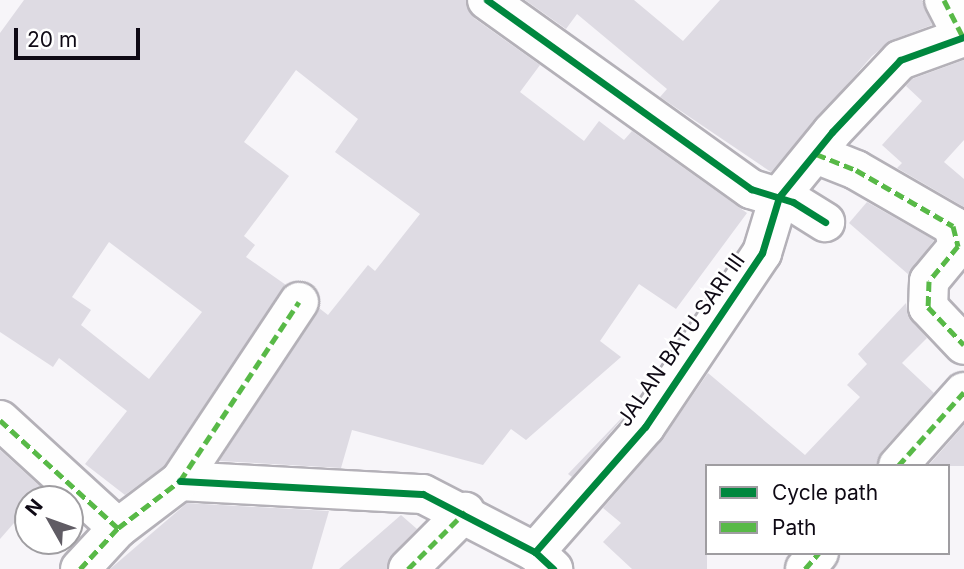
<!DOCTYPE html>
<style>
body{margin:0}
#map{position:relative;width:964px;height:569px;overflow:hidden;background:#f7f5f9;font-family:Inter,sans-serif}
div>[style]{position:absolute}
.building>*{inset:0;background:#dedbe3}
.roads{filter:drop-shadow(2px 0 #b4b1b8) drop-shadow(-2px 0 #b4b1b8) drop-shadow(0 2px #b4b1b8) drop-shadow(0 -2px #b4b1b8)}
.street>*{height:38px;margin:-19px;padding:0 19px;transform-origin:19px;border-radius:19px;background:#fefefe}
.quiet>*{height:5px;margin-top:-2.5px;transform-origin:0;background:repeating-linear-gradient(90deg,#58b947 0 10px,transparent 0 15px)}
.cycleway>*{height:7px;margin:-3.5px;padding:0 3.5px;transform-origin:3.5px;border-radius:3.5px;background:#00873e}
span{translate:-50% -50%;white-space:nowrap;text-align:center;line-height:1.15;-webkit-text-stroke:5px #fff;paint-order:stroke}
.street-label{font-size:21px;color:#0e0914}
.legend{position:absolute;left:705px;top:464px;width:245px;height:91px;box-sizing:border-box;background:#fff;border:2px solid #9f9da1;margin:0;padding:9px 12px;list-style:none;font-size:21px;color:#0e0914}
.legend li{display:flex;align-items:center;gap:14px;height:35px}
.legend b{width:35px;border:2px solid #9f9da1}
.north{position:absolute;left:14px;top:485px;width:70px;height:70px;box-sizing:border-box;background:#fff;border:2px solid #9f9da1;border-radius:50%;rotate:310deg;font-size:19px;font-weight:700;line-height:28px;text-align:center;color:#0e0914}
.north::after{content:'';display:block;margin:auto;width:24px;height:32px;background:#605c64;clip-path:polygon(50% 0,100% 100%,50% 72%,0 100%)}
.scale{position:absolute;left:14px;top:28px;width:126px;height:32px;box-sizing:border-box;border:4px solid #0e0914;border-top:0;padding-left:9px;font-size:21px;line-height:24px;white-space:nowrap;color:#0e0914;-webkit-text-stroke:5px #fff;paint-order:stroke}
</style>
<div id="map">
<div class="building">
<div style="clip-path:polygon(evenodd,24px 0,466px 0,474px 18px,540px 65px,520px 92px,584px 141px,599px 121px,624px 140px,632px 131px,747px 213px,676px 309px,639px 284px,600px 341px,621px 357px,526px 440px,511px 429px,483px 465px,352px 430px,341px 468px,219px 461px,319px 308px,328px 315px,368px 265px,375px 271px,420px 214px,335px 152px,358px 119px,296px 70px,244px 142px,289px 176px,244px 236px,255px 245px,246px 257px,286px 285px,164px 466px,125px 495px,85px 464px,127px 411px,59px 358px,53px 367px,0 332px,0 33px,24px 0,109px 242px,202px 312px,149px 379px,81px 325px,91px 310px,72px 297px,109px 242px)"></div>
<div style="clip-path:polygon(525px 0,634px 0,683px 41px,720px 0,922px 0,932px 25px,892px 40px,872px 56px,771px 172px,660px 97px,667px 89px,577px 14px,566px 29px)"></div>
<div style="clip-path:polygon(964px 60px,964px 140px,944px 162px,964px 179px,964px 207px,897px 168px,902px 163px,882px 145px,922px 101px,906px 86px,912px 79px)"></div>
<div style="clip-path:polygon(867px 202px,934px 240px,909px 275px,849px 223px)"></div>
<div style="clip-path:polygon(906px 303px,908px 315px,927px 338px,902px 363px,934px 393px,882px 451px,877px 466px,707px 466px,707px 569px,632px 569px,603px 542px,621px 523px,603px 508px,661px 441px,708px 373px,805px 455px,860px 397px,847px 385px,867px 364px,858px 354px)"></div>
<div style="clip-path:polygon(634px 405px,572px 477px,568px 474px)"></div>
<div style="clip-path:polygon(964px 425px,964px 466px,928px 466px)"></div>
<div style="clip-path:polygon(0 450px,44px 490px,28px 499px,28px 507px,0 539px)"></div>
<div style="clip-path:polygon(187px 503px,329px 511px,312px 569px,110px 569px)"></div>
<div style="clip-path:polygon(401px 515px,417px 529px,393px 554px,387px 569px,339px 569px)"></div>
</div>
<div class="roads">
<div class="street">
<div style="left:487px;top:0;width:325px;rotate:35.6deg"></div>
<div style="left:751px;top:189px;width:44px;rotate:17.2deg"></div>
<div style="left:793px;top:202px;width:38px;rotate:32deg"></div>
<div style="left:944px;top:0;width:42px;rotate:62.8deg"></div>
<div style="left:816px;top:154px;width:43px;rotate:21.8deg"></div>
<div style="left:856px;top:170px;width:112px;rotate:30deg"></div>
<div style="left:953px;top:226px;width:21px;rotate:76deg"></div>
<div style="left:958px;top:246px;width:45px;rotate:129.6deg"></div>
<div style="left:929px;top:281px;width:26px;rotate:92deg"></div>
<div style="left:928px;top:307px;width:52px;rotate:46.5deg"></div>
<div style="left:0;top:420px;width:160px;rotate:42.5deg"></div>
<div style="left:898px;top:466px;width:99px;rotate:-48.3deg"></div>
<div style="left:180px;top:481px;width:243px;rotate:3.1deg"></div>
<div style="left:423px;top:494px;width:126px;rotate:27.4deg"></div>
<div style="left:535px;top:552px;width:25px;rotate:43deg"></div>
<div style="left:535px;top:552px;width:167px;rotate:-48.7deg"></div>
<div style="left:645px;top:427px;width:210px;rotate:-56.1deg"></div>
<div style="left:762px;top:253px;width:59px;rotate:-73.1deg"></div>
<div style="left:779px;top:197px;width:84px;rotate:-50.8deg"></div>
<div style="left:832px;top:132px;width:99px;rotate:-46.6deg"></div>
<div style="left:900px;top:60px;width:68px;rotate:-19.8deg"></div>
<div style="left:80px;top:569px;width:56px;rotate:-47.2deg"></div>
<div style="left:118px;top:528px;width:78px;rotate:-37.2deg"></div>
<div style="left:180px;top:481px;width:215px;rotate:-56.4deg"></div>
<div style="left:408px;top:569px;width:81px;rotate:-45deg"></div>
<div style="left:805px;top:569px;width:21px;rotate:-49deg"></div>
</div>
</div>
<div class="quiet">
<div style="left:944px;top:0;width:42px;rotate:62.8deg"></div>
<div style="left:816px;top:154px;width:43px;rotate:21.8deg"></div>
<div style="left:856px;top:170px;width:112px;rotate:30deg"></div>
<div style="left:953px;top:226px;width:21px;rotate:76deg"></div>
<div style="left:958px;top:246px;width:45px;rotate:129.6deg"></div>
<div style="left:929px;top:281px;width:26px;rotate:92deg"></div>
<div style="left:928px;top:307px;width:52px;rotate:46.5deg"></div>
<div style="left:0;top:420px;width:160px;rotate:42.5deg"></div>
<div style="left:898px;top:466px;width:99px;rotate:-48.3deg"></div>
<div style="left:80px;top:569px;width:56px;rotate:-47.2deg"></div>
<div style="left:118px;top:528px;width:78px;rotate:-37.2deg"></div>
<div style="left:180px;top:481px;width:215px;rotate:-56.4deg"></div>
<div style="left:408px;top:569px;width:81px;rotate:-45deg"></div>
<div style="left:805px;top:569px;width:21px;rotate:-49deg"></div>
</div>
<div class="cycleway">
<div style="left:487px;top:0;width:325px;rotate:35.6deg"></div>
<div style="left:751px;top:189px;width:44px;rotate:17.2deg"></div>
<div style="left:793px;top:202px;width:38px;rotate:32deg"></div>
<div style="left:180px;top:481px;width:243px;rotate:3.1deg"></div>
<div style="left:423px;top:494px;width:126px;rotate:27.4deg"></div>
<div style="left:535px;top:552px;width:25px;rotate:43deg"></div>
<div style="left:535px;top:552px;width:167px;rotate:-48.7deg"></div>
<div style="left:645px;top:427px;width:210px;rotate:-56.1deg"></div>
<div style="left:762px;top:253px;width:59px;rotate:-73.1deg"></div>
<div style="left:779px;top:197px;width:84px;rotate:-50.8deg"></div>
<div style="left:832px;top:132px;width:99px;rotate:-46.6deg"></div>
<div style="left:900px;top:60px;width:68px;rotate:-19.8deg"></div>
</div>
<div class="street-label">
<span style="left:681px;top:340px;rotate:-55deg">JALAN BATU SARI III</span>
</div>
<ul class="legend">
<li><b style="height:9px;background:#00873e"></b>Cycle path</li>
<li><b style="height:9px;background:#58b947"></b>Path</li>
</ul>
<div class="north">N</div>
<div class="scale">20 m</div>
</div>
